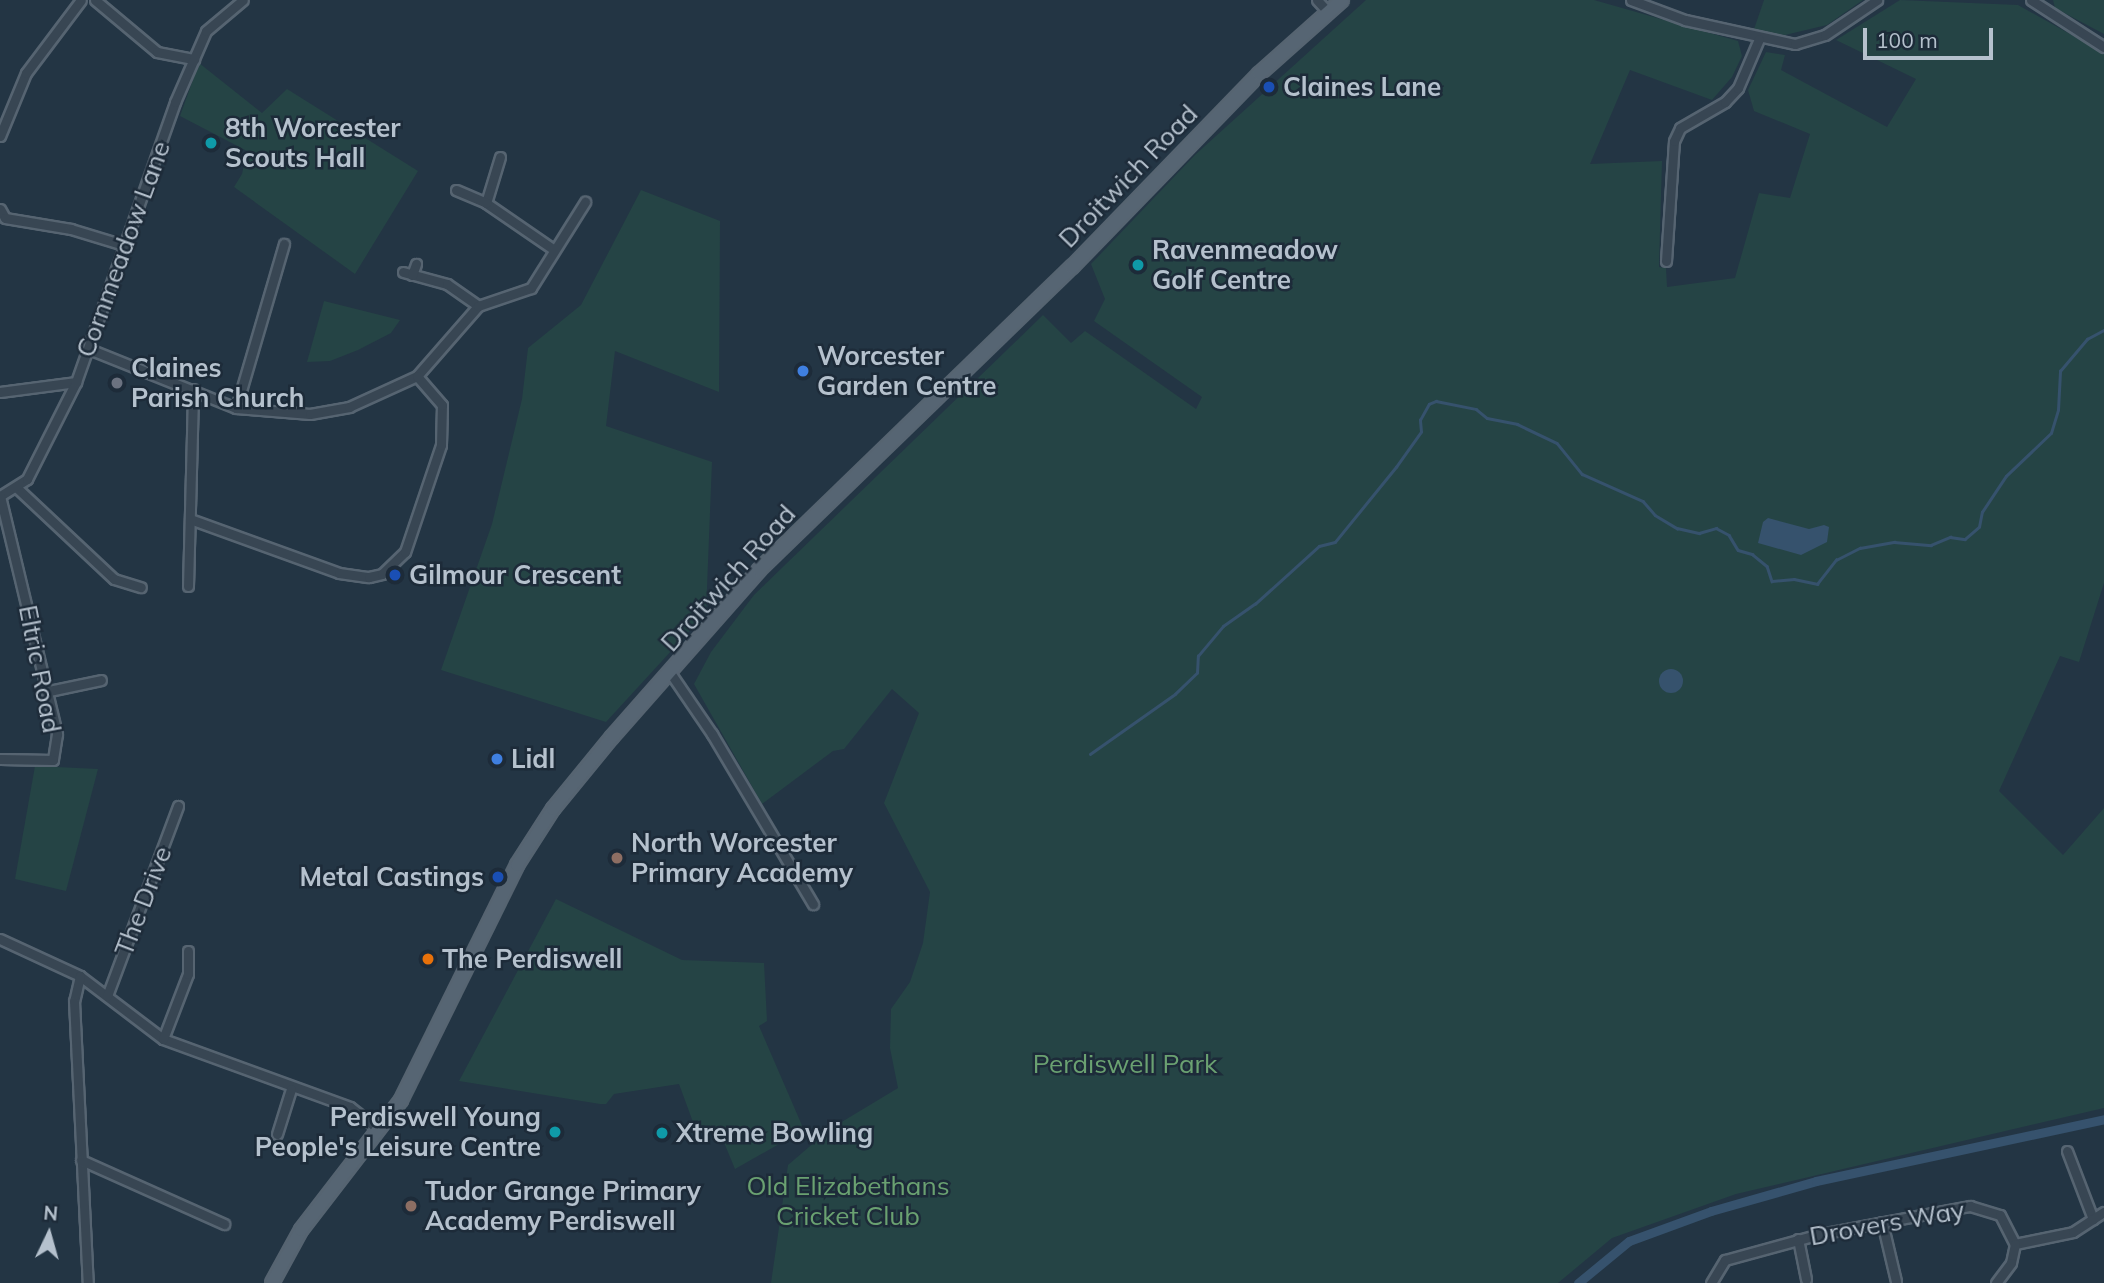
<!DOCTYPE html>
<style>
body{margin:0}
#map{position:relative;width:2104px;height:1283px;overflow:hidden;background:#233544;font-family:Mulish,sans-serif}
div>[style]{position:absolute}
.green>*{inset:0;background:#254445}
.water>*{inset:0;background:#36526d}
.round{border-radius:50%}
.stream>*{height:2.5px;margin:-1.25px;padding:0 1.25px;transform-origin:1.25px;border-radius:1.25px;background:#36526d}
.canal>*{height:9px;margin:-4.5px;padding:0 4.5px;transform-origin:4.5px;border-radius:4.5px;background:#36526d}
.roads{filter:drop-shadow(2px 0 #566471) drop-shadow(-2px 0 #566471) drop-shadow(0 2px #566471) drop-shadow(0 -2px #566471)}
.minor>*{height:9px;margin:-4.5px;padding:0 4.5px;transform-origin:4.5px;border-radius:4.5px;background:#384653}
.major>*{height:12px;margin:-6px;padding:0 6px;transform-origin:6px;border-radius:6px;background:#566573}
.dots>*{width:19px;height:19px;translate:-50% -50%;box-sizing:border-box;border:4px solid #1d2b39;border-radius:50%}
span{translate:-50% -50%;white-space:nowrap;text-align:center;line-height:1.15;-webkit-text-stroke:5px #1d2b39;paint-order:stroke}
.poi-label{font-size:26px;color:#b5c1cd;font-weight:700}
.left{translate:0 -50%;text-align:left}
.right{translate:-100% -50%;text-align:right}
.street-label{font-size:26px;color:#b5c1cd}
.park-label{font-size:26px;color:#6aa171}
.north{position:absolute;left:14px;top:1199px;width:70px;height:70px;-webkit-text-stroke:5px #1d2b39;paint-order:stroke;rotate:5deg;font-size:19px;font-weight:700;line-height:28px;text-align:center;color:#b5c1cd}
.north::after{content:'';display:block;margin:auto;width:24px;height:32px;background:#b5c1cd;clip-path:polygon(50% 0,100% 100%,50% 72%,0 100%)}
.scale{position:absolute;left:1863px;top:28px;width:130px;height:32px;box-sizing:border-box;border:4px solid #b5c1cd;border-top:0;padding-left:9px;font-size:21px;line-height:24px;white-space:nowrap;color:#b5c1cd;-webkit-text-stroke:5px #1d2b39;paint-order:stroke}
</style>
<div id="map">
<div class="green">
<div style="clip-path:polygon(1366px 0,1594px 0,1738px 41px,1742px 56px,1732px 77px,1712px 100px,1630px 70px,1590px 164px,1662px 161px,1659px 267px,1666px 268px,1667px 287px,1735px 278px,1759px 193px,1790px 198px,1810px 134px,1754px 111px,1748px 90px,1766px 52px,1785px 55px,1781px 70px,1887px 127px,1916px 79px,1836px 40px,1900px 0,2018px 5px,2104px 53px,2104px 583px,2079px 662px,2060px 656px,1999px 791px,2063px 855px,2104px 808px,2104px 1108px,1736px 1194px,1612px 1238px,1558px 1283px,771px 1283px,788px 1165px,830px 1129px,898px 1088px,890px 1048px,891px 1009px,910px 982px,923px 943px,930px 892px,884px 803px,919px 713px,892px 689px,844px 749px,833px 751px,762px 804px,694px 684px,711px 652px,754px 595px,1043px 315px,1071px 343px,1085px 331px,1196px 409px,1202px 397px,1094px 321px,1105px 299px,1091px 264px,1195px 155px)"></div>
<div style="clip-path:polygon(1764px 0,1863px 0,1827px 25px,1785px 35px,1753px 32px)"></div>
<div style="clip-path:polygon(2053px 0,2104px 0,2104px 34px,2055px 8px)"></div>
<div style="clip-path:polygon(199px 63px,262px 113px,287px 89px,418px 171px,355px 274px,234px 187px,242px 174px,247px 151px,180px 116px)"></div>
<div style="clip-path:polygon(641px 190px,720px 221px,719px 392px,615px 351px,606px 426px,712px 462px,706px 613px,606px 722px,441px 670px,492px 524px,522px 399px,528px 348px,581px 305px)"></div>
<div style="clip-path:polygon(324px 301px,400px 320px,391px 333px,358px 350px,330px 361px,307px 362px)"></div>
<div style="clip-path:polygon(35px 766px,98px 769px,66px 891px,15px 879px)"></div>
<div style="clip-path:polygon(556px 899px,682px 960px,764px 963px,767px 1021px,759px 1026px,804px 1130px,735px 1169px,718px 1128px,697px 1133px,679px 1084px,614px 1094px,606px 1104px,600px 1104px,459px 1081px)"></div>
</div>
<div class="water">
<div style="clip-path:polygon(1768px 518px,1809px 529px,1824px 525px,1829px 527px,1827px 542px,1801px 555px,1758px 543px,1763px 522px)"></div>
<div class="round" style="left:1659px;top:669px;width:24px;height:24px"></div>
</div>
<div class="stream">
<div style="left:1090px;top:754px;width:104px;rotate:-35.2deg"></div>
<div style="left:1175px;top:694px;width:30px;rotate:-44deg"></div>
<div style="left:1197px;top:673px;width:17px;rotate:-87deg"></div>
<div style="left:1198px;top:656px;width:39px;rotate:-50deg"></div>
<div style="left:1223px;top:626px;width:39px;rotate:-35deg"></div>
<div style="left:1255px;top:604px;width:86px;rotate:-42.2deg"></div>
<div style="left:1319px;top:546px;width:16px;rotate:-14deg"></div>
<div style="left:1335px;top:542px;width:97px;rotate:-50.9deg"></div>
<div style="left:1396px;top:467px;width:43px;rotate:-54.5deg"></div>
<div style="left:1421px;top:432px;width:12px;rotate:-95deg"></div>
<div style="left:1420px;top:420px;width:18px;rotate:-61deg"></div>
<div style="left:1429px;top:404px;width:8px;rotate:-23deg"></div>
<div style="left:1436px;top:401px;width:41px;rotate:11.3deg"></div>
<div style="left:1476px;top:409px;width:14px;rotate:39deg"></div>
<div style="left:1487px;top:418px;width:31px;rotate:11deg"></div>
<div style="left:1517px;top:424px;width:44px;rotate:25.4deg"></div>
<div style="left:1557px;top:443px;width:40px;rotate:51deg"></div>
<div style="left:1582px;top:474px;width:67px;rotate:23.9deg"></div>
<div style="left:1643px;top:501px;width:18px;rotate:49deg"></div>
<div style="left:1655px;top:515px;width:26px;rotate:31deg"></div>
<div style="left:1677px;top:528px;width:23px;rotate:13deg"></div>
<div style="left:1699px;top:533px;width:18px;rotate:-16deg"></div>
<div style="left:1716px;top:528px;width:15px;rotate:28deg"></div>
<div style="left:1729px;top:535px;width:17px;rotate:59deg"></div>
<div style="left:1738px;top:550px;width:15px;rotate:16deg"></div>
<div style="left:1752px;top:554px;width:19px;rotate:39deg"></div>
<div style="left:1767px;top:566px;width:16px;rotate:72deg"></div>
<div style="left:1772px;top:581px;width:22px;rotate:-5deg"></div>
<div style="left:1794px;top:579px;width:24px;rotate:12deg"></div>
<div style="left:1817px;top:584px;width:31px;rotate:-52deg"></div>
<div style="left:1836px;top:560px;width:27px;rotate:-27deg"></div>
<div style="left:1860px;top:548px;width:35px;rotate:-10deg"></div>
<div style="left:1894px;top:542px;width:37px;rotate:5deg"></div>
<div style="left:1931px;top:545px;width:21px;rotate:-23deg"></div>
<div style="left:1950px;top:537px;width:15px;rotate:8deg"></div>
<div style="left:1965px;top:539px;width:18px;rotate:-41deg"></div>
<div style="left:1979px;top:527px;width:15px;rotate:-79deg"></div>
<div style="left:1982px;top:512px;width:43px;rotate:-56.3deg"></div>
<div style="left:2006px;top:476px;width:62px;rotate:-43.7deg"></div>
<div style="left:2051px;top:433px;width:24px;rotate:-73deg"></div>
<div style="left:2058px;top:410px;width:39px;rotate:-87deg"></div>
<div style="left:2060px;top:371px;width:42px;rotate:-49.8deg"></div>
<div style="left:2087px;top:339px;width:19px;rotate:-28deg"></div>
</div>
<div class="canal">
<div style="left:1578px;top:1283px;width:66px;rotate:-39.5deg"></div>
<div style="left:1629px;top:1241px;width:87px;rotate:-20.1deg"></div>
<div style="left:1711px;top:1211px;width:109px;rotate:-15.9deg"></div>
<div style="left:1816px;top:1181px;width:295px;rotate:-12.1deg"></div>
</div>
<div class="roads">
<div class="minor">
<div style="left:95px;top:0;width:81px;rotate:40deg"></div>
<div style="left:157px;top:52px;width:38px;rotate:11deg"></div>
<div style="left:1317px;top:0;width:16px;rotate:47deg"></div>
<div style="left:1631px;top:0;width:58px;rotate:20.3deg"></div>
<div style="left:1685px;top:20px;width:113px;rotate:12.3deg"></div>
<div style="left:1795px;top:44px;width:31px;rotate:-17deg"></div>
<div style="left:1825px;top:35px;width:63px;rotate:-33.9deg"></div>
<div style="left:2031px;top:0;width:87px;rotate:32.8deg"></div>
<div style="left:0;top:136px;width:68px;rotate:-67.6deg"></div>
<div style="left:26px;top:73px;width:91px;rotate:-53deg"></div>
<div style="left:500px;top:157px;width:48px;rotate:106.9deg"></div>
<div style="left:486px;top:203px;width:81px;rotate:34.5deg"></div>
<div style="left:456px;top:190px;width:33px;rotate:23deg"></div>
<div style="left:0;top:209px;width:10px;rotate:61deg"></div>
<div style="left:5px;top:218px;width:67px;rotate:9.5deg"></div>
<div style="left:71px;top:229px;width:59px;rotate:16.9deg"></div>
<div style="left:1666px;top:261px;width:120px;rotate:-86.2deg"></div>
<div style="left:1674px;top:141px;width:14px;rotate:-65deg"></div>
<div style="left:1680px;top:128px;width:52px;rotate:-30deg"></div>
<div style="left:1725px;top:102px;width:19px;rotate:-47deg"></div>
<div style="left:1738px;top:88px;width:53px;rotate:-66.8deg"></div>
<div style="left:403px;top:272px;width:46px;rotate:15.3deg"></div>
<div style="left:447px;top:284px;width:38px;rotate:35deg"></div>
<div style="left:412px;top:275px;width:12px;rotate:-70deg"></div>
<div style="left:89px;top:349px;width:158px;rotate:21.9deg"></div>
<div style="left:236px;top:408px;width:74px;rotate:4.6deg"></div>
<div style="left:310px;top:414px;width:40px;rotate:-10deg"></div>
<div style="left:349px;top:407px;width:75px;rotate:-24.5deg"></div>
<div style="left:417px;top:376px;width:93px;rotate:-48.9deg"></div>
<div style="left:478px;top:306px;width:56px;rotate:-18.8deg"></div>
<div style="left:531px;top:288px;width:102px;rotate:-57.9deg"></div>
<div style="left:0;top:392px;width:77px;rotate:-7.5deg"></div>
<div style="left:236px;top:408px;width:171px;rotate:-73.7deg"></div>
<div style="left:17px;top:488px;width:133px;rotate:43.2deg"></div>
<div style="left:114px;top:579px;width:28px;rotate:17deg"></div>
<div style="left:0;top:496px;width:32px;rotate:-32deg"></div>
<div style="left:27px;top:479px;width:109px;rotate:-63.2deg"></div>
<div style="left:76px;top:382px;width:297px;rotate:-70.5deg"></div>
<div style="left:175px;top:102px;width:77px;rotate:-66.4deg"></div>
<div style="left:206px;top:31px;width:48px;rotate:-40deg"></div>
<div style="left:0;top:496px;width:245px;rotate:76.5deg"></div>
<div style="left:57px;top:734px;width:26px;rotate:99deg"></div>
<div style="left:53px;top:760px;width:53px;rotate:-178.9deg"></div>
<div style="left:190px;top:519px;width:158px;rotate:19.9deg"></div>
<div style="left:339px;top:573px;width:30px;rotate:8deg"></div>
<div style="left:369px;top:577px;width:13px;rotate:-13deg"></div>
<div style="left:382px;top:574px;width:32px;rotate:-44deg"></div>
<div style="left:405px;top:552px;width:113px;rotate:-71.4deg"></div>
<div style="left:441px;top:445px;width:40px;rotate:-88.6deg"></div>
<div style="left:442px;top:405px;width:38px;rotate:-131deg"></div>
<div style="left:188px;top:586px;width:197px;rotate:-88.5deg"></div>
<div style="left:671px;top:674px;width:73px;rotate:55.7deg"></div>
<div style="left:712px;top:734px;width:198px;rotate:59.3deg"></div>
<div style="left:49px;top:691px;width:53px;rotate:-11.9deg"></div>
<div style="left:0;top:939px;width:88px;rotate:24.8deg"></div>
<div style="left:80px;top:976px;width:104px;rotate:37.2deg"></div>
<div style="left:163px;top:1039px;width:199px;rotate:20deg"></div>
<div style="left:350px;top:1107px;width:34px;rotate:38deg"></div>
<div style="left:80px;top:976px;width:26px;rotate:103deg"></div>
<div style="left:74px;top:1001px;width:282px;rotate:87.2deg"></div>
<div style="left:107px;top:996px;width:203px;rotate:-69.5deg"></div>
<div style="left:163px;top:1039px;width:70px;rotate:-69deg"></div>
<div style="left:188px;top:974px;width:23px;rotate:-90deg"></div>
<div style="left:277px;top:1134px;width:47px;rotate:-72.7deg"></div>
<div style="left:2067px;top:1151px;width:73px;rotate:69.1deg"></div>
<div style="left:81px;top:1160px;width:157px;rotate:24.1deg"></div>
<div style="left:1882px;top:1222px;width:61px;rotate:76.7deg"></div>
<div style="left:1798px;top:1239px;width:41px;rotate:78.7deg"></div>
<div style="left:2015px;top:1244px;width:59px;rotate:-11.7deg"></div>
<div style="left:2073px;top:1232px;width:37px;rotate:-33deg"></div>
<div style="left:1711px;top:1283px;width:27px;rotate:-59deg"></div>
<div style="left:1725px;top:1260px;width:98px;rotate:-15.3deg"></div>
<div style="left:1820px;top:1234px;width:153px;rotate:-10.6deg"></div>
<div style="left:1970px;top:1206px;width:31px;rotate:17deg"></div>
<div style="left:2000px;top:1215px;width:33px;rotate:63deg"></div>
<div style="left:2015px;top:1244px;width:19px;rotate:102deg"></div>
<div style="left:2011px;top:1263px;width:25px;rotate:127deg"></div>
</div>
<div class="major">
<div style="left:272px;top:1283px;width:60px;rotate:-61.3deg"></div>
<div style="left:301px;top:1230px;width:164px;rotate:-52.4deg"></div>
<div style="left:401px;top:1100px;width:262px;rotate:-63.7deg"></div>
<div style="left:517px;top:865px;width:67px;rotate:-57.3deg"></div>
<div style="left:553px;top:809px;width:93px;rotate:-50.7deg"></div>
<div style="left:612px;top:737px;width:222px;rotate:-48.6deg"></div>
<div style="left:759px;top:570px;width:436px;rotate:-44.1deg"></div>
<div style="left:1072px;top:267px;width:269px;rotate:-45.9deg"></div>
<div style="left:1259px;top:74px;width:111px;rotate:-41.7deg"></div>
</div>
</div>
<div class="dots">
<div style="left:1269px;top:87px;background:#1a4fb4"></div>
<div style="left:211px;top:143px;background:#0f9aa8"></div>
<div style="left:1138px;top:265px;background:#0f9aa8"></div>
<div style="left:803px;top:371px;background:#3f7fe0"></div>
<div style="left:117px;top:383px;background:#6b7280"></div>
<div style="left:395px;top:575px;background:#1a4fb4"></div>
<div style="left:497px;top:759px;background:#3f7fe0"></div>
<div style="left:617px;top:858px;background:#8d6e63"></div>
<div style="left:498px;top:877px;background:#1a4fb4"></div>
<div style="left:428px;top:959px;background:#e8710a"></div>
<div style="left:555px;top:1132px;background:#0f9aa8"></div>
<div style="left:662px;top:1133px;background:#0f9aa8"></div>
<div style="left:411px;top:1206px;background:#8d6e63"></div>
</div>
<div class="poi-label">
<span class="left" style="left:1283px;top:87px">Claines Lane</span>
<span class="left" style="left:225px;top:143px">8th Worcester<br>Scouts Hall</span>
<span class="left" style="left:1152px;top:265px">Ravenmeadow<br>Golf Centre</span>
<span class="left" style="left:817px;top:371px">Worcester<br>Garden Centre</span>
<span class="left" style="left:131px;top:383px">Claines<br>Parish Church</span>
<span class="left" style="left:409px;top:575px">Gilmour Crescent</span>
<span class="left" style="left:511px;top:759px">Lidl</span>
<span class="left" style="left:631px;top:858px">North Worcester<br>Primary Academy</span>
<span class="right" style="left:484px;top:877px">Metal Castings</span>
<span class="left" style="left:442px;top:959px">The Perdiswell</span>
<span class="right" style="left:541px;top:1132px">Perdiswell Young<br>People's Leisure Centre</span>
<span class="left" style="left:676px;top:1133px">Xtreme Bowling</span>
<span class="left" style="left:425px;top:1206px">Tudor Grange Primary<br>Academy Perdiswell</span>
</div>
<div class="street-label">
<span style="left:1128px;top:176px;rotate:-46deg">Droitwich Road</span>
<span style="left:123px;top:249px;rotate:-70deg">Cornmeadow Lane</span>
<span style="left:728px;top:578px;rotate:-48deg">Droitwich Road</span>
<span style="left:40px;top:669px;rotate:79deg">Eltric Road</span>
<span style="left:143px;top:901px;rotate:-69deg">The Drive</span>
<span style="left:1887px;top:1223px;rotate:-10deg">Drovers Way</span>
</div>
<div class="park-label">
<span style="left:1125px;top:1064px">Perdiswell Park</span>
<span style="left:848px;top:1201px">Old Elizabethans<br>Cricket Club</span>
</div>
<div class="north">N</div>
<div class="scale">100 m</div>
</div>
